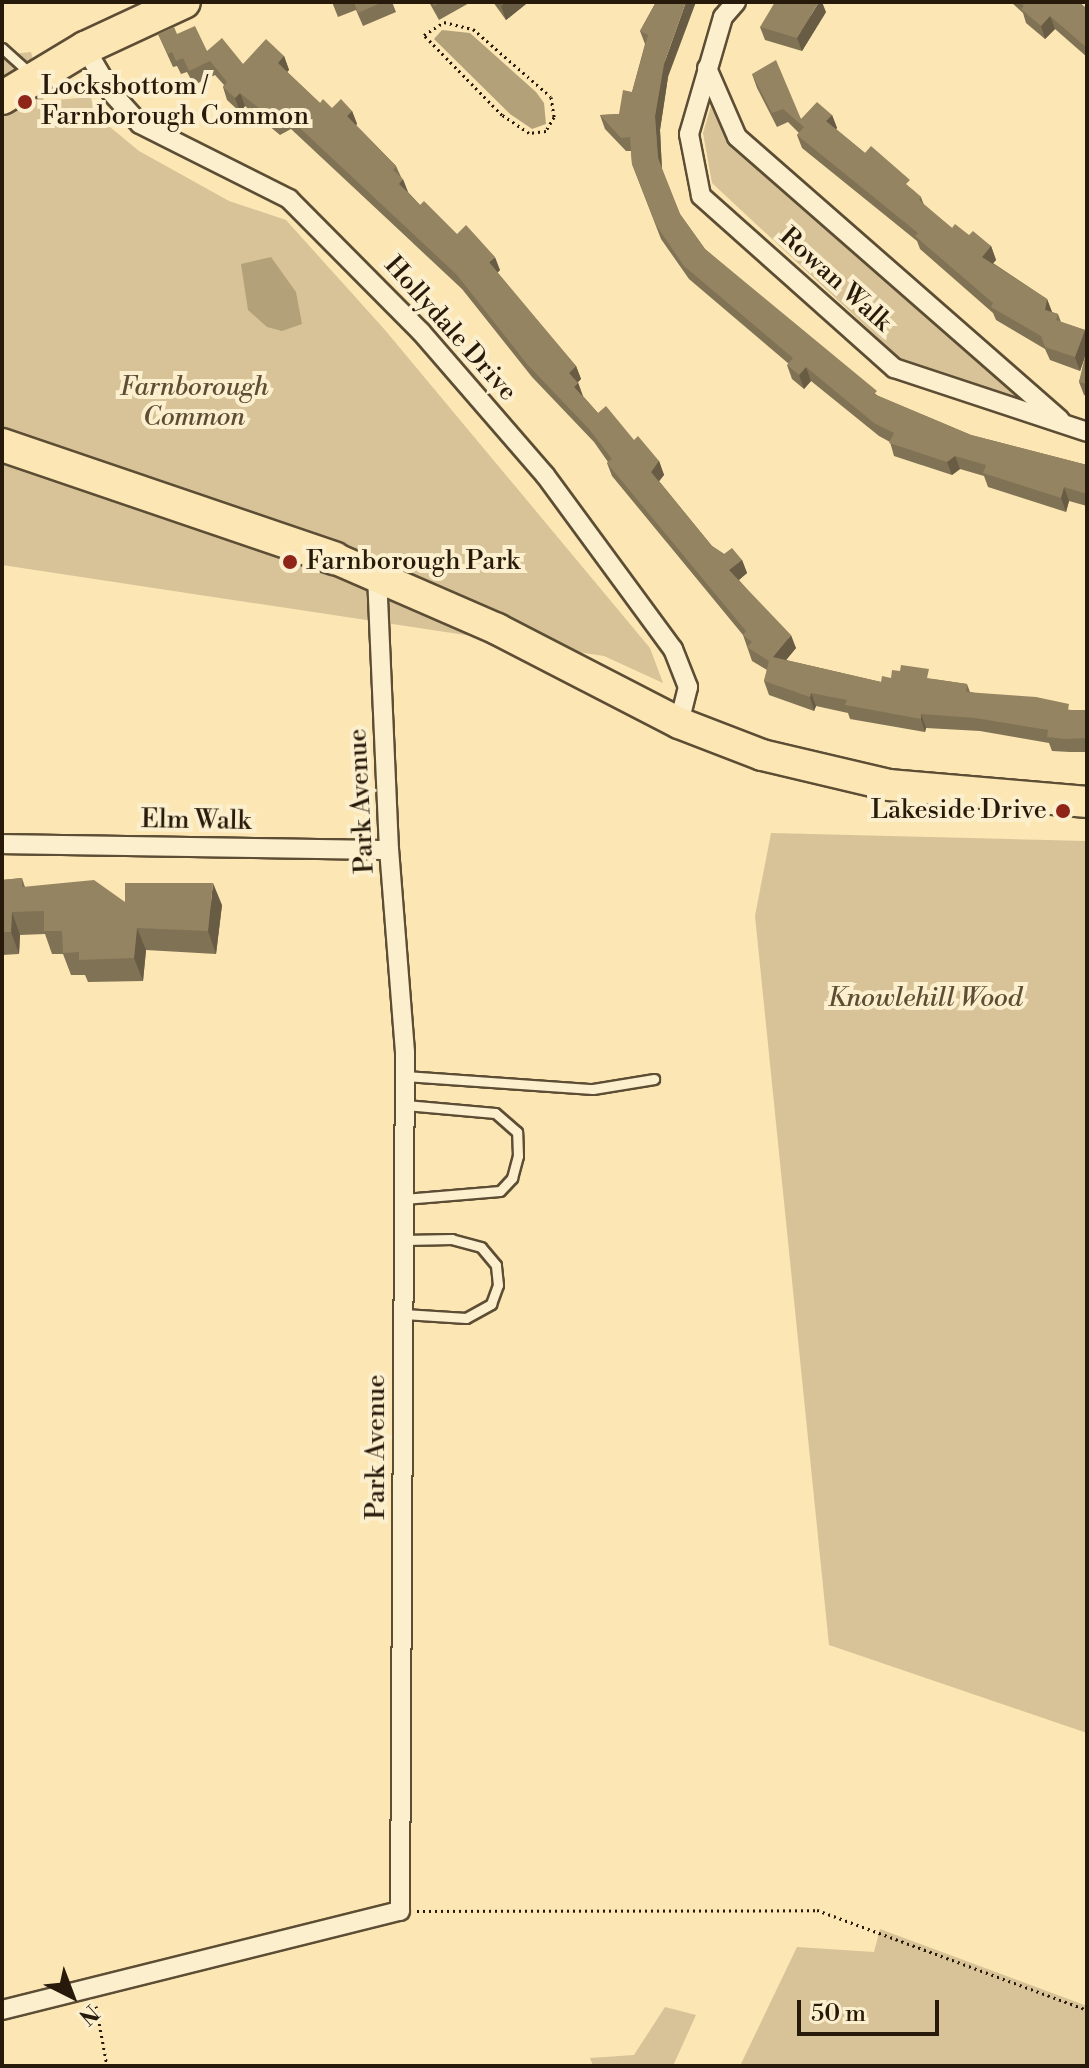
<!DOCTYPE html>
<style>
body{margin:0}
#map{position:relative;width:1089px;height:2068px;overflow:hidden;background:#fbe6b4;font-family:"Libre Bodoni",serif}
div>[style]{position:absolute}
.green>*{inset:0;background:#d7c397}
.water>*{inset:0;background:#b3a17a}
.path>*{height:3px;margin-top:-1.5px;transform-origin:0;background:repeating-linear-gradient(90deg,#271a0a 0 2px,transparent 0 6px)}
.roads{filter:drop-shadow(2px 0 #5c4d34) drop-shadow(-2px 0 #5c4d34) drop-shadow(0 2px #5c4d34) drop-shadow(0 -2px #5c4d34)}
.service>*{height:9px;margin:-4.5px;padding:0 4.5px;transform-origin:4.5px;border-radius:4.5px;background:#fcefce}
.minor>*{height:18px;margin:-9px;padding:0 9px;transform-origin:9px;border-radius:9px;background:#fcefce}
.primary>*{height:30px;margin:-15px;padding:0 15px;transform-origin:15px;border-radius:15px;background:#fbe6b4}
.trunk>*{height:32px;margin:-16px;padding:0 16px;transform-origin:16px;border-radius:16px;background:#fbe6b4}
.wall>*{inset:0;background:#807254}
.shaded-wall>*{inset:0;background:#685c45}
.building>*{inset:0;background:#958462}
.dots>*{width:22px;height:22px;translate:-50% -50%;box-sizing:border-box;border:4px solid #fcefce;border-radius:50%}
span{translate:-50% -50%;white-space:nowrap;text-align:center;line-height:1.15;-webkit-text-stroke:8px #fcefce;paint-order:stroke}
.poi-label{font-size:26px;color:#271a0a}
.left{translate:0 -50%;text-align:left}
.right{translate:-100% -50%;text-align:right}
.street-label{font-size:26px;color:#271a0a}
.park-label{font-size:26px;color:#5c4d34;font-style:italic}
.frame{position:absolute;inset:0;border:4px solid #271a0a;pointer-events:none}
.north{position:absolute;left:32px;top:1956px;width:80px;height:80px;-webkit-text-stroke:6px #fcefce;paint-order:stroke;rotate:138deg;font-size:22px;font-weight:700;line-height:32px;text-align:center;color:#271a0a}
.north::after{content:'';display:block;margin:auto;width:28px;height:36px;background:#271a0a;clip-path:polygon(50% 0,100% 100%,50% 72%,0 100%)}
.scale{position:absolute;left:797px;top:2000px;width:142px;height:36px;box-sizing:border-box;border:4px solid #271a0a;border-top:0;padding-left:10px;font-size:24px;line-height:28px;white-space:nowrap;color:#271a0a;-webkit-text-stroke:6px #fcefce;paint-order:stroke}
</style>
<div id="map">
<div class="green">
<div style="clip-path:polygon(31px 52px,44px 101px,91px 97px,94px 114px,139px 151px,229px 201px,286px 220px,385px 330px,650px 648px,663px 683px,604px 656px,2px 565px,2px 55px)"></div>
<div style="clip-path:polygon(711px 106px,730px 146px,1017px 397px,902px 360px,712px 183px,703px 133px)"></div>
<div style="clip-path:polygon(771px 833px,1087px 841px,1087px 1733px,829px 1645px,755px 916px)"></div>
<div style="clip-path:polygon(880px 1929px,1087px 2006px,1087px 2066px,740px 2066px,797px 1947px,874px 1952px)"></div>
<div style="clip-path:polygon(665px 2007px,696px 2015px,673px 2066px,593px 2066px,590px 2058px,634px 2055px)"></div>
</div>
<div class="water">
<div style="clip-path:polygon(442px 30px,470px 33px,536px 92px,544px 103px,546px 124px,532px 129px,510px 114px,434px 39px)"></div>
<div style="clip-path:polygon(271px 257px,296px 292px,302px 324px,282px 331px,267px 327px,248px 310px,241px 264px)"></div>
</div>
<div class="path">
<div style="left:444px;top:22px;width:30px;rotate:14deg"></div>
<div style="left:473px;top:29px;width:103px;rotate:41.1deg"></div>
<div style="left:551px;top:97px;width:20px;rotate:81deg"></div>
<div style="left:554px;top:117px;width:16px;rotate:120deg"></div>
<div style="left:546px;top:131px;width:17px;rotate:173deg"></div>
<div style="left:529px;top:133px;width:32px;rotate:-146deg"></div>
<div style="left:502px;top:115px;width:112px;rotate:-134.3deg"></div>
<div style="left:424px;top:35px;width:24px;rotate:-33deg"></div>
<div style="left:417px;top:1911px;width:400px;rotate:-0.1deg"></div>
<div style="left:817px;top:1910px;width:288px;rotate:20.3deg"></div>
<div style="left:96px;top:2006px;width:61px;rotate:79.6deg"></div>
</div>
<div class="roads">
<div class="service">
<div style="left:2px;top:48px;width:40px;rotate:42deg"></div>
<div style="left:405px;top:1076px;width:188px;rotate:4deg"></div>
<div style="left:593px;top:1089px;width:62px;rotate:-9.3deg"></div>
<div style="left:404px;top:1199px;width:96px;rotate:-4.8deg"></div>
<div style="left:500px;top:1191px;width:18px;rotate:-47deg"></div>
<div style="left:512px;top:1178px;width:23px;rotate:-75deg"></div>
<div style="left:518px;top:1156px;width:24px;rotate:-92deg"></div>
<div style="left:517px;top:1132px;width:29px;rotate:-139deg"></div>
<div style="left:495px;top:1113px;width:90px;rotate:-174.9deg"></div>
<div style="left:404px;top:1314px;width:62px;rotate:3.7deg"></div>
<div style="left:466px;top:1318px;width:29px;rotate:-29deg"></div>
<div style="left:491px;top:1304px;width:20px;rotate:-70deg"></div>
<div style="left:498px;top:1285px;width:20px;rotate:-96deg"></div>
<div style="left:496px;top:1265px;width:23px;rotate:-130deg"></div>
<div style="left:481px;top:1247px;width:30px;rotate:-165deg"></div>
<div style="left:452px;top:1239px;width:48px;rotate:178.8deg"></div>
</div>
<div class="minor">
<div style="left:736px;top:2px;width:20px;rotate:131deg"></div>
<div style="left:723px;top:17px;width:122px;rotate:106.2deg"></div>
<div style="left:689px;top:134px;width:63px;rotate:79deg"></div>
<div style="left:701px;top:196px;width:259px;rotate:41.7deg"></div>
<div style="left:894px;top:368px;width:203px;rotate:18.3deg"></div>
<div style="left:85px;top:48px;width:51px;rotate:59.4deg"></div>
<div style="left:111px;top:92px;width:43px;rotate:47.8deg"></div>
<div style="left:140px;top:124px;width:167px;rotate:26.7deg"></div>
<div style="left:289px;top:199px;width:187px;rotate:45.2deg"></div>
<div style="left:421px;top:332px;width:189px;rotate:49.1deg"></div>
<div style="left:545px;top:475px;width:216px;rotate:53.7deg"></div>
<div style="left:673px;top:649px;width:41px;rotate:68.5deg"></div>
<div style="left:688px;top:687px;width:37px;rotate:104deg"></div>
<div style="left:707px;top:68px;width:75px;rotate:66.5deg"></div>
<div style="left:737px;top:137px;width:429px;rotate:41.2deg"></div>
<div style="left:2px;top:844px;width:387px;rotate:0.9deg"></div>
<div style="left:2px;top:2010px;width:410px;rotate:-14deg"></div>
<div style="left:400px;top:1911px;width:859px;rotate:-89.67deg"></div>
<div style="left:405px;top:1052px;width:203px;rotate:-94.5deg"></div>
<div style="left:389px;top:850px;width:276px;rotate:-92.5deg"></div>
</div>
<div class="primary">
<div style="left:334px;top:558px;width:178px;rotate:23.5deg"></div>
<div style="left:497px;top:629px;width:205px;rotate:27.3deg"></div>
<div style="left:679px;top:723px;width:89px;rotate:21.1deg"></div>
<div style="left:762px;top:755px;width:130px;rotate:13.3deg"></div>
<div style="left:889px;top:785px;width:199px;rotate:4.9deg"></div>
</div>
<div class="trunk">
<div style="left:2px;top:98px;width:97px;rotate:-31.1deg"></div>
<div style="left:85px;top:48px;width:109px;rotate:-24.9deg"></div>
<div style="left:2px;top:445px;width:351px;rotate:18.8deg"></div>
</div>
</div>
<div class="wall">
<div style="clip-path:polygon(332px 2px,392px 2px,396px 12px,363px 26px,356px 10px,338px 17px)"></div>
<div style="clip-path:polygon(429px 2px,471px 2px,439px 20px)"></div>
<div style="clip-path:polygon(493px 2px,526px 2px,526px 4px,506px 20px)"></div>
<div style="clip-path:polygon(656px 2px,668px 77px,660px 130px,662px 170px,680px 214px,705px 249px,878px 396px,971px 435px,1087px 465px,1087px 506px,1069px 501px,1066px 512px,988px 487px,984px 476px,960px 469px,952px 475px,894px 456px,890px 442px,879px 436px,811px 381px,804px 389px,792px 379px,787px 365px,789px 364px,689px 279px,661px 239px,632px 164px,631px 151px,626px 151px,605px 129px,600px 115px,619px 114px,632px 92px,645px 44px,640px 31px)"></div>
<div style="clip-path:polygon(1011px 2px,1079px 2px,1087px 9px,1087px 57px,1055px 29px,1045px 39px,1026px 23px,1023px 13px)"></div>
<div style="clip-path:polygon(826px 12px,802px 51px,765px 40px,760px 27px)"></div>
<div style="clip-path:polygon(158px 34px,177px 34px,207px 51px,243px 64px,284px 56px,289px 70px,287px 72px,320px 103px,332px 108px,352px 111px,357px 124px,356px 125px,396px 166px,408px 192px,420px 205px,500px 270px,497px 273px,576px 366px,581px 379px,578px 382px,583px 396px,598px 413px,659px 461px,664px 475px,659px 481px,712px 546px,724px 554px,742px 560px,747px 573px,739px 580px,796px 648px,786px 660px,881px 682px,891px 678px,932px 679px,967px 684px,970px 692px,1071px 710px,1087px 710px,1087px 752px,1070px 752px,1052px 751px,1049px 743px,980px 731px,926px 728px,925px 732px,850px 719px,848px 713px,816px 706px,814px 711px,769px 695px,764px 681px,767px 670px,752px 661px,743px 635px,612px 476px,607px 463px,608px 462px,594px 442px,532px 377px,462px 289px,291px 129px,280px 135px,245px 106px,240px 112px,227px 100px,223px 87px,224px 85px,215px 75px,194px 85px,187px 72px,181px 74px,177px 66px,173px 67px)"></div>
<div style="clip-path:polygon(752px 74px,801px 119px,832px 115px,837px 128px,836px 129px,865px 153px,913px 190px,921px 197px,924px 205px,952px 228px,991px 246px,996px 260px,993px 263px,1047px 299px,1052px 312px,1058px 314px,1061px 322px,1085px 330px,1087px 336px,1087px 351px,1080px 371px,1050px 360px,1045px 349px,996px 320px,993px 313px,920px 249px,917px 241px,802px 148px,797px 135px,799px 133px,788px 122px,777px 127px,757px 88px)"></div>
<div style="clip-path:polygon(1087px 357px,1087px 396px,1084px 395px,1079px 382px)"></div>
<div style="clip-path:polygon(22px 878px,25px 887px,125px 902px,222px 905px,216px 954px,146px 950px,143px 981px,88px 982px,85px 975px,71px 975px,63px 954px,52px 954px,45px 934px,20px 935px,19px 954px,2px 955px,2px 880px)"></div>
</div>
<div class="shaded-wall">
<div style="clip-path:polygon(506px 2px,526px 2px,526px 4px,506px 20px,501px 6px)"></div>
<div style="clip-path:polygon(686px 2px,696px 2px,668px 77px,660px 130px,662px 171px,658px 158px,655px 116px,664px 64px)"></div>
<div style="clip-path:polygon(819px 2px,822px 2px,826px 12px,802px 51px,797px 38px)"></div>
<div style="clip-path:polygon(1050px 16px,1055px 29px,1045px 39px,1041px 26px)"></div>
<div style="clip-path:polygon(284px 56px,289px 70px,283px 76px,278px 63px)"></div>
<div style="clip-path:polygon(240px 93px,245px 106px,240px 112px,235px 98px)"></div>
<div style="clip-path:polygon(352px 111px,357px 124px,352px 129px,347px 116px)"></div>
<div style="clip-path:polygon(832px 115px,837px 128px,831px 135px,826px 121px)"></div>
<div style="clip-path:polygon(403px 179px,408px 192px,399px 184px)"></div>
<div style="clip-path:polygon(991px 246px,996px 260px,987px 270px,982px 257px)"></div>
<div style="clip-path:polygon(495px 257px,500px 270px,494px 276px,489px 262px)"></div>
<div style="clip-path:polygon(1047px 299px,1052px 312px,1045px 310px)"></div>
<div style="clip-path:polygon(1085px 330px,1087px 336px,1087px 351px,1080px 371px,1075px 357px)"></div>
<div style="clip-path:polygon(576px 366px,581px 379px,574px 386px,569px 373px)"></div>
<div style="clip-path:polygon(806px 367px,811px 381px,804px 389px,799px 375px)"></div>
<div style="clip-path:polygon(578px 383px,583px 397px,574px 387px)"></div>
<div style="clip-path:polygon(955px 456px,960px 469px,952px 475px,947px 462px)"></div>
<div style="clip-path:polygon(659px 461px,664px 475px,656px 485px,651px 472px)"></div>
<div style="clip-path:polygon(1064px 487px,1069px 501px,1066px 512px,1061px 498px)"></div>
<div style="clip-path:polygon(742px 560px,747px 573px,734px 584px,729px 570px)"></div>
<div style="clip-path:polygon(791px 635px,796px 648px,778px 670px,773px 657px)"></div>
<div style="clip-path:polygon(811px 693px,816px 706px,814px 711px,810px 697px)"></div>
<div style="clip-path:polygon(921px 714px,926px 728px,925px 732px,921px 719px)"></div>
<div style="clip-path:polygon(213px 883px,222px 905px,216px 954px,208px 931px)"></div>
<div style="clip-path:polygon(12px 912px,20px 935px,19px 954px,11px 932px)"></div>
<div style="clip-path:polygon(137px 928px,146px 950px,143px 981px,134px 958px)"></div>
</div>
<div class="building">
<div style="clip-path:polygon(354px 2px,383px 2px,358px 13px)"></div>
<div style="clip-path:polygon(432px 2px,442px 2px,434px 6px)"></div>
<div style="clip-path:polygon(656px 2px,686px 2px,664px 64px,655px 116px,658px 158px,680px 214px,705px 249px,877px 391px,874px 394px,971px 435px,1087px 465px,1087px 494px,1064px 487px,1061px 498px,983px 473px,986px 465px,955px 456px,947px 462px,889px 443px,894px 433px,874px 423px,806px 367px,799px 375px,787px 365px,793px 358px,684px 266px,656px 225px,632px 164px,630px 137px,621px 138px,600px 115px,619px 114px,623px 90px,632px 92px,648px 35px,640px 31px)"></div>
<div style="clip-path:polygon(775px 2px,819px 2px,797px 38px,760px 27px)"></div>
<div style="clip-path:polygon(1020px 2px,1079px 2px,1087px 9px,1087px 48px,1050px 16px,1041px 26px,1021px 9px,1024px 6px)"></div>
<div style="clip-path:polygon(195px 26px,207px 51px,222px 38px,243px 64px,266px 39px,284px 56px,278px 63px,320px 103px,323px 99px,332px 108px,341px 99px,352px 111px,347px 116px,396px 166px,393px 170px,403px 179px,399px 184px,420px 205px,424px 201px,457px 234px,466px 225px,495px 257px,489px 262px,576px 366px,569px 373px,578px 383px,574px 387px,598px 413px,606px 406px,634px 440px,638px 436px,659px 461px,651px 472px,712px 546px,724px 554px,732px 548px,742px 560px,729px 570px,791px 635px,773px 657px,881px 682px,882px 676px,891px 678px,892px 670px,900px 671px,901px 665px,929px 669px,927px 678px,967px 684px,966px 692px,1036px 697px,1069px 704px,1068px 710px,1087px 710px,1087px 738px,1065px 739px,1047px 737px,1048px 730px,975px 718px,921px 714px,921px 719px,845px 705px,847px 700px,811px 693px,810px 697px,764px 681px,769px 661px,747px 647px,752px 642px,743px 635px,746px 631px,607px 463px,612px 459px,589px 429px,527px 364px,457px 275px,286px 115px,275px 121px,240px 93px,235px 98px,223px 87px,227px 82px,210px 61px,189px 71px,183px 58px,176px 61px,172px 52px,168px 54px,158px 34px,174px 27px,177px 34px)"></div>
<div style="clip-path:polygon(776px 60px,801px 119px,817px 102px,832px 115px,826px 121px,865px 153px,871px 146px,910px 180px,906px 184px,921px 197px,919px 200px,952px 228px,955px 224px,969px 235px,973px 231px,991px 246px,982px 257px,1047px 299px,1045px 310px,1058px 314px,1056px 320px,1085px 330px,1075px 357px,1045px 347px,1041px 336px,991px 307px,993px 303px,915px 236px,918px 233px,797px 135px,804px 127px,783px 109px,772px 113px,752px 74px)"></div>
<div style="clip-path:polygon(1085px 356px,1087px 357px,1087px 384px,1079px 382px)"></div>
<div style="clip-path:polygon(22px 878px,22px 887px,94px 880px,125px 902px,125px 883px,213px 883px,208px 931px,137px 928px,134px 958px,79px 960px,79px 952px,63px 953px,62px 931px,44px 931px,44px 911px,12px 912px,11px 932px,2px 932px,2px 880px)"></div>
</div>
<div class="dots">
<div style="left:25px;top:102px;background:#8f2418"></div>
<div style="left:290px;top:562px;background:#8f2418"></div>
<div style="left:1063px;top:811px;background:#8f2418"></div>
</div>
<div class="poi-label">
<span class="left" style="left:41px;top:102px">Locksbottom /<br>Farnborough Common</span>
<span class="left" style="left:306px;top:562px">Farnborough Park</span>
<span class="right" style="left:1047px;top:811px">Lakeside Drive</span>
</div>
<div class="street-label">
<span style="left:835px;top:280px;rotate:42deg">Rowan Walk</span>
<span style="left:450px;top:329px;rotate:48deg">Hollydale Drive</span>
<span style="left:362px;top:801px;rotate:-93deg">Park Avenue</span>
<span style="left:196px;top:821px;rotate:1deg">Elm Walk</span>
<span style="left:377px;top:1447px;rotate:-90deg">Park Avenue</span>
</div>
<div class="park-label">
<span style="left:194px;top:403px">Farnborough<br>Common</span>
<span style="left:925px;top:999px">Knowlehill Wood</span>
</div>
<div class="frame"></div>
<div class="north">N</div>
<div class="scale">50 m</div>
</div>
